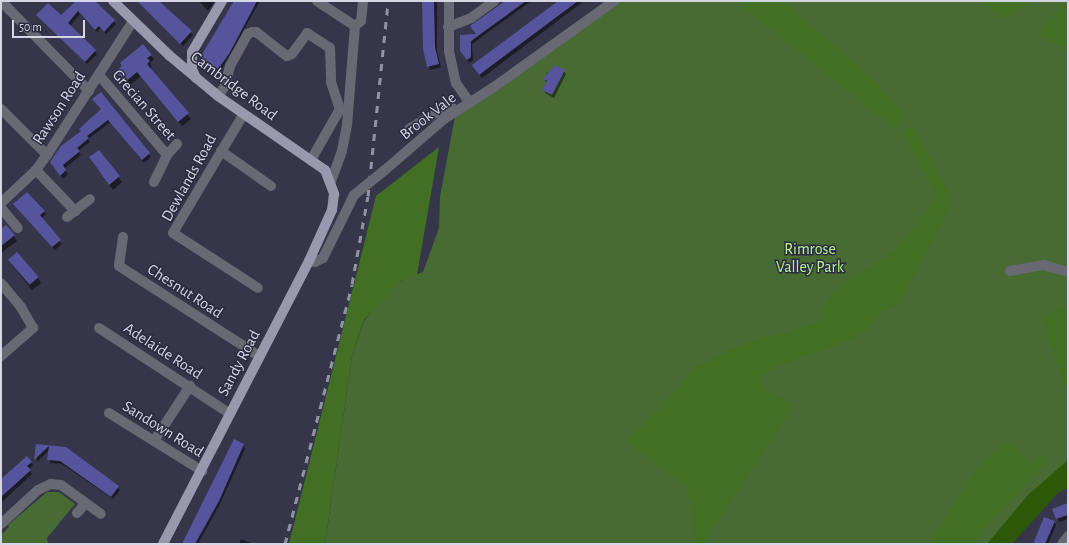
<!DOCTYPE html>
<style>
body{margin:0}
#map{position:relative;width:1069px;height:545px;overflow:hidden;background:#35364a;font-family:"Alegreya Sans",sans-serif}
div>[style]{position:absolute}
.green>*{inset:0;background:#476b32}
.forest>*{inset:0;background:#436f24}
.water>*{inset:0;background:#2d5807}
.shadow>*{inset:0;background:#0007}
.building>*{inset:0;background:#57549e;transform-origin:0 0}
.minor>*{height:10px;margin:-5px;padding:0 5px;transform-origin:5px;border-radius:5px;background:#686973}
.major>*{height:10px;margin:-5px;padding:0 5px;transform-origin:5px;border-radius:5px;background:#9899ae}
.rail>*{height:3px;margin-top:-1.5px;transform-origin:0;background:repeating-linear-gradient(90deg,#9293a3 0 7px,transparent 0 14px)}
.minor-bridge>*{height:10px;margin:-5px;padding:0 5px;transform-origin:5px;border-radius:5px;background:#686973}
span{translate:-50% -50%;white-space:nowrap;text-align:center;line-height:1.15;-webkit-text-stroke:3px #2b2b3f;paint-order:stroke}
.street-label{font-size:16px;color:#d6d7e4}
.park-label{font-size:16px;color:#b7f792}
.frame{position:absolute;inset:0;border:2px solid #d6d7e4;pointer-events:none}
.scale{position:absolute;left:12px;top:20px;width:73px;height:18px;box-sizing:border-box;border:2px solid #d6d7e4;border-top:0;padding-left:5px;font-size:12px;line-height:14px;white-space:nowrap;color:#d6d7e4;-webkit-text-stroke:3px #2b2b3f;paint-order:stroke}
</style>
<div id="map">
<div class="green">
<div style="clip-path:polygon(614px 1px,1068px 1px,1068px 473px,999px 544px,325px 544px,352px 356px,364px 321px,381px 300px,401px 281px,423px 272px,439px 228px,440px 197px,456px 111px)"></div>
<div style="clip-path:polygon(47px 492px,59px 492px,75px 504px,47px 538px,48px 544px,1px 544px,1px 535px,9px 527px,8px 525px)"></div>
</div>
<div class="forest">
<div style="clip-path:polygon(736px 1px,786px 1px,801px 17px,866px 72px,906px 116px,896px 130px)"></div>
<div style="clip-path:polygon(980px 1px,1032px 1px,1005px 18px)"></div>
<div style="clip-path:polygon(1066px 1px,1068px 1px,1068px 51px,1042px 36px,1043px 27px)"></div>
<div style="clip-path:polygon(913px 126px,947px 189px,950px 200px,946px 215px,899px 304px,883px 311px,866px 330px,851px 340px,780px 365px,762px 376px,762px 383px,767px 391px,791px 403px,789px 413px,703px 544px,694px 544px,691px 505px,686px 487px,626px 441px,653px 415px,693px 370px,716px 356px,760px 338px,782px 334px,827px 318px,822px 313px,833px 291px,895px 251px,937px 197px,902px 131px)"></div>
<div style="clip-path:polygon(439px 147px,417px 275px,401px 281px,364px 320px,352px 356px,325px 544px,289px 544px,376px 196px)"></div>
<div style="clip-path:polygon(1064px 305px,1068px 312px,1068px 396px,1042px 319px)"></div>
<div style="clip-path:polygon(1009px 441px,1030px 464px,1041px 456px,1049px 459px,990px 522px,974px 544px,929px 544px,979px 465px)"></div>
</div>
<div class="water">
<div style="clip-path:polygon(1068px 460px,1068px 488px,1058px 493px,1012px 544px,987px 544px,1028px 495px)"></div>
</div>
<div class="shadow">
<div style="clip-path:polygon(73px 1px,94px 1px,116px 24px,106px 34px,101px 28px,97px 32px,80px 14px,70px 26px,97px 54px,87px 64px,37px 15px,61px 17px,75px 3px)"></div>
<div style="clip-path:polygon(137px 1px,158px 1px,193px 35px,183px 46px)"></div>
<div style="clip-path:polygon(199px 1px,215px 1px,208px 11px)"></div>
<div style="clip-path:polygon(236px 1px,260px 1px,220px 72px,216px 69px,214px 73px,200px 62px)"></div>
<div style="clip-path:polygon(424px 1px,437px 1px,437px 52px,441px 67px,430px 70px,424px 48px)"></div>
<div style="clip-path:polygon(506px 1px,531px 1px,472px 44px,473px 60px,469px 63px,461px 50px)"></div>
<div style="clip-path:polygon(559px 1px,584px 1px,482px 78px,475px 68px)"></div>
<div style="clip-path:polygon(151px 55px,154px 60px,150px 63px,152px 67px,150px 69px,191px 119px,182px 126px,141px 76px,129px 86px,120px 76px)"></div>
<div style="clip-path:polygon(564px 71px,566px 74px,554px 98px,545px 93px,544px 90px,547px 83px,544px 79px,548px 72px,551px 74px)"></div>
<div style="clip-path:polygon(101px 94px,151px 157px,144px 163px,111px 122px,88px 139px,90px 142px,78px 151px,81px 155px,64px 169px,68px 174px,63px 179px,51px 163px,102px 110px)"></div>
<div style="clip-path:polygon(99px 151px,122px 182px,113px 190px,93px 163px)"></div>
<div style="clip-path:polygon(39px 204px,46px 214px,42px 218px,62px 244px,55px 250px,16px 207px)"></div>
<div style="clip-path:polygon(1px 230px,14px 236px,17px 241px,1px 253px)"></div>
<div style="clip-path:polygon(8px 260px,38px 278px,41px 283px,32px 290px)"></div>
<div style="clip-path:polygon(37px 445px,66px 448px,120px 490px,113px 499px,62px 464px,50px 463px,49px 450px,37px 462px)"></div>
<div style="clip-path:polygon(243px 445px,245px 449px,220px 504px,198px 544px,183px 544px)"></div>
<div style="clip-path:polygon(31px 462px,33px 465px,29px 469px,32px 474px,1px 503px,1px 481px)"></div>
<div style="clip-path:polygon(1068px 504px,1068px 519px,1059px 522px,1053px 510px)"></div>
<div style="clip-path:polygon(1054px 522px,1056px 525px,1048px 544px,1033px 544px)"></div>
<div style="clip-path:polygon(241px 539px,254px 544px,239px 544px)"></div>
</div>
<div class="building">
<div style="clip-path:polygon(76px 1px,95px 1px,115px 20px,104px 32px,99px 26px,95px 30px,78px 11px,68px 23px,96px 50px,85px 62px,36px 15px,48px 3px,61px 15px)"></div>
<div style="clip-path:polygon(137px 1px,159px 1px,192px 31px,180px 44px)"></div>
<div style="clip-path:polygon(234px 1px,257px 1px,229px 54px,218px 69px,214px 66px,212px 71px,198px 61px)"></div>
<div style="clip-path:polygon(422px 1px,434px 1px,435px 47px,439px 64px,427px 67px,423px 49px)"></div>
<div style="clip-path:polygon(505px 1px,526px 1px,471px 41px,471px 57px,467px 60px,460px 51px,460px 35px,476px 34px,470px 26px)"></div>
<div style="clip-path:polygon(558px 1px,578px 1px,479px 75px,472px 65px)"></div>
<div style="clip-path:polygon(143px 44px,152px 55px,147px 58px,150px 61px,147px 64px,189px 113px,178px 122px,137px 72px,125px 82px,116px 71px,122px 66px,120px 63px)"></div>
<div style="clip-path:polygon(555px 65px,565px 70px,552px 95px,542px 90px,547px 81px,543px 79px)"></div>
<div style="clip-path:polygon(101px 92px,150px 153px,142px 160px,108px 120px,87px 136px,89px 138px,77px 148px,80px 151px,63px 165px,66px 170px,60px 176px,50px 162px,61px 146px,81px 131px,79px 129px,101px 109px,92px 99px)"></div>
<div style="clip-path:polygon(99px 150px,120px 176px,109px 185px,89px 157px)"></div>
<div style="clip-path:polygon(27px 192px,45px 211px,40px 215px,61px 240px,52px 247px,13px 204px)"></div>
<div style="clip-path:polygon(6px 225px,15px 235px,1px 246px,1px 229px)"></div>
<div style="left:17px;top:252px;width:33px;height:12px;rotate:49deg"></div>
<div style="clip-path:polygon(234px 439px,244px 444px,219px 501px,195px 544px,182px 544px)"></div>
<div style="clip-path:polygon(36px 444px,66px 447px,119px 486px,111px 497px,60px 461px,47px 460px,49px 446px,34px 460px)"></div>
<div style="clip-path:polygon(27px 456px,32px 462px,27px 466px,31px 470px,1px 497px,1px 479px)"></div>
<div style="clip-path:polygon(1068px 503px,1068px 515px,1056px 519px,1052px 509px)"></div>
<div style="clip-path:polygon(1044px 517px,1055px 521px,1045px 544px,1033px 544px)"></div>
</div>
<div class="minor">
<div style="left:1px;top:1px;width:126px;rotate:45.6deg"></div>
<div style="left:317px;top:1px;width:45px;rotate:33.3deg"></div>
<div style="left:355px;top:26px;width:99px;rotate:94.6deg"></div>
<div style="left:347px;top:125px;width:26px;rotate:101deg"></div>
<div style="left:342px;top:151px;width:32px;rotate:110deg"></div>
<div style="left:449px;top:1px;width:50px;rotate:90deg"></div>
<div style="left:449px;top:51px;width:33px;rotate:78deg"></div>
<div style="left:456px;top:83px;width:24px;rotate:55deg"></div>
<div style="left:355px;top:26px;width:8px;rotate:-40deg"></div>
<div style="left:361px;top:21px;width:20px;rotate:-84deg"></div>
<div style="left:448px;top:27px;width:25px;rotate:-21deg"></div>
<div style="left:471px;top:18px;width:29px;rotate:-36deg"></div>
<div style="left:99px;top:75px;width:105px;rotate:49.6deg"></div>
<div style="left:218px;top:96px;width:12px;rotate:-55deg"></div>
<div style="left:225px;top:86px;width:21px;rotate:-76deg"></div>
<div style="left:230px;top:66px;width:37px;rotate:-61deg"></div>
<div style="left:248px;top:34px;width:4px;rotate:-27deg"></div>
<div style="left:252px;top:32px;width:4px"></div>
<div style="left:256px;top:32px;width:39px;rotate:38deg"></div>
<div style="left:287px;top:56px;width:5px;rotate:-22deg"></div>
<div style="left:292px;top:54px;width:26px;rotate:-54deg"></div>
<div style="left:307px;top:33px;width:27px;rotate:33deg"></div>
<div style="left:330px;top:48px;width:34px;rotate:88deg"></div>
<div style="left:331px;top:82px;width:28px;rotate:72deg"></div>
<div style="left:340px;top:109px;width:59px;rotate:119.6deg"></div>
<div style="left:1px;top:109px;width:65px;rotate:45deg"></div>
<div style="left:243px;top:115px;width:137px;rotate:120.7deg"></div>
<div style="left:173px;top:233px;width:101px;rotate:32.9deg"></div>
<div style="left:409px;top:129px;width:47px;rotate:-31deg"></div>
<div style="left:449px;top:105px;width:9px;rotate:41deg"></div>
<div style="left:221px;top:151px;width:61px;rotate:35deg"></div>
<div style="left:36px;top:170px;width:57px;rotate:46.4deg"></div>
<div style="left:385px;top:170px;width:78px;rotate:-40.8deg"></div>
<div style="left:444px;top:119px;width:59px;rotate:-32.6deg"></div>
<div style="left:494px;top:87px;width:148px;rotate:-35.6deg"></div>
<div style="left:154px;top:182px;width:30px;rotate:-64deg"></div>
<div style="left:167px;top:155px;width:15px;rotate:-48deg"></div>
<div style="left:1px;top:203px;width:48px;rotate:-43.3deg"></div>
<div style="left:36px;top:170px;width:19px;rotate:-54deg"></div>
<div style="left:47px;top:155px;width:159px;rotate:-57.3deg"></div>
<div style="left:1px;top:208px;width:26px;rotate:50deg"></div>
<div style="left:67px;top:217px;width:29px;rotate:-38deg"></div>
<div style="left:123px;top:237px;width:29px;rotate:98deg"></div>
<div style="left:119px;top:266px;width:166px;rotate:32.7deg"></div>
<div style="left:309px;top:261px;width:6px;rotate:9deg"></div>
<div style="left:315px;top:262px;width:9px;rotate:-27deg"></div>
<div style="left:323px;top:258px;width:70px;rotate:-63.8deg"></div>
<div style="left:1010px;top:271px;width:35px;rotate:-10deg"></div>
<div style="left:1044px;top:265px;width:25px;rotate:16deg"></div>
<div style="left:99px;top:328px;width:155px;rotate:33.2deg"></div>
<div style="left:1px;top:356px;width:43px;rotate:-41.2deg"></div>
<div style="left:33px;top:328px;width:24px;rotate:-120deg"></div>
<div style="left:21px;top:307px;width:31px;rotate:-130deg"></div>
<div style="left:109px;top:413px;width:110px;rotate:31.9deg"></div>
<div style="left:154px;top:441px;width:66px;rotate:-56.8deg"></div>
<div style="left:77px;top:513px;width:13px;rotate:-48deg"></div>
<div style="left:1px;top:524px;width:50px;rotate:-42.6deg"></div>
<div style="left:38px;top:490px;width:14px;rotate:-25deg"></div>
<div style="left:51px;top:484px;width:10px;rotate:6deg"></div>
<div style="left:61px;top:485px;width:49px;rotate:35.9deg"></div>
<div style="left:1062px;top:544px;width:10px;rotate:-53deg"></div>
</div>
<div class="major">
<div style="left:113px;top:1px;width:79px;rotate:44deg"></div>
<div style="left:170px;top:56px;width:62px;rotate:39.8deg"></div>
<div style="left:218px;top:96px;width:130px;rotate:34.7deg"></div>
<div style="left:325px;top:170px;width:26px;rotate:69deg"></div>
<div style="left:334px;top:194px;width:16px;rotate:97deg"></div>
<div style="left:332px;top:210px;width:56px;rotate:114.3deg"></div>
<div style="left:309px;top:261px;width:318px;rotate:117.3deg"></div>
<div style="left:196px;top:78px;width:10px;rotate:-114deg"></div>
<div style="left:192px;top:69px;width:17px;rotate:-90deg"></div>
<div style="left:192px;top:52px;width:59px;rotate:-59.5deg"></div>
</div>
<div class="rail">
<div style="left:285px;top:544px;width:268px;rotate:-75.5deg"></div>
<div style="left:352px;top:284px;width:89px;rotate:-79.7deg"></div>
<div style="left:368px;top:196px;width:196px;rotate:-84.1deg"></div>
</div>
<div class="minor-bridge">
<div style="left:354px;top:195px;width:40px;rotate:-39deg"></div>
</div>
<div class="street-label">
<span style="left:234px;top:86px;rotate:37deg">Cambridge Road</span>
<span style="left:144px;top:105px;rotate:49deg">Grecian Street</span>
<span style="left:59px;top:108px;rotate:-57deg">Rawson Road</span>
<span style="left:428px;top:116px;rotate:-38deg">Brook Vale</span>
<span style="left:189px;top:178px;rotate:-61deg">Dewlands Road</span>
<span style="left:185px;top:291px;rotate:33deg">Chesnut Road</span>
<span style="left:163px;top:351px;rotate:33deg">Adelaide Road</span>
<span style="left:239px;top:363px;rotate:-62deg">Sandy Road</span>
<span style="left:163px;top:429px;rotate:32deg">Sandown Road</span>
</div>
<div class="park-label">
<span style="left:810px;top:258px">Rimrose<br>Valley Park</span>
</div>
<div class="frame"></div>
<div class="scale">50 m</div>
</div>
